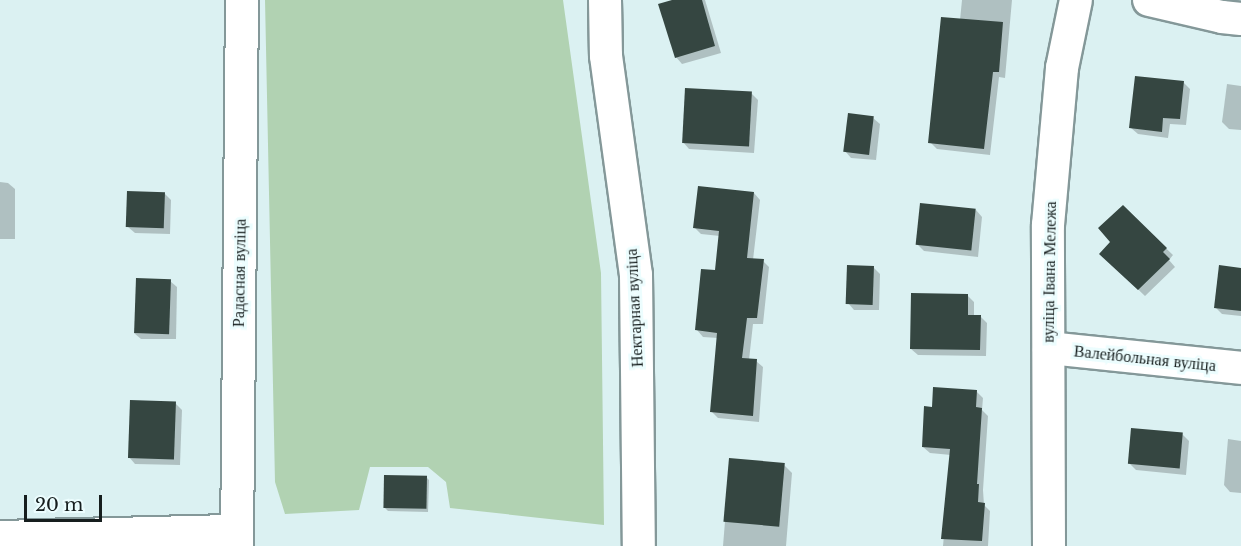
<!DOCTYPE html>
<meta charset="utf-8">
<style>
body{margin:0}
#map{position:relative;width:1241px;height:546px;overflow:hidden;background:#dbf1f2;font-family:"Libre Baskerville",serif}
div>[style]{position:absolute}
.green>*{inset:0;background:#b1d2b2}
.shadow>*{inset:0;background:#0003}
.building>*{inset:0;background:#354641;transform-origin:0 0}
.roads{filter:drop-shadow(2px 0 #849899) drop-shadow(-2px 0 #849899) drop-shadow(0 2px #849899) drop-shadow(0 -2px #849899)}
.minor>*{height:32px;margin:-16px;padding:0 16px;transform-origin:16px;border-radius:16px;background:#fff}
span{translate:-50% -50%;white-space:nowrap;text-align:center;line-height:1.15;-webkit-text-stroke:6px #ecfdfe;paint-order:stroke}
.street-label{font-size:16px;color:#161e1e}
.scale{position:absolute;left:24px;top:495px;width:78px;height:27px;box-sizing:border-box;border:3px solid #161e1e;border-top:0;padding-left:8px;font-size:18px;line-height:21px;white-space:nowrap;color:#161e1e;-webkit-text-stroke:4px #ecfdfe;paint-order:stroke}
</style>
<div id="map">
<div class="green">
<div style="clip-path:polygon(265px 0,563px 0,601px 273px,604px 525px,450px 508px,446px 482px,428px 467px,370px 467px,359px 510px,285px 514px,275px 482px)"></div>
</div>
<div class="shadow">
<div style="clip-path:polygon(677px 0,705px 0,721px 53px,682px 64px,676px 57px)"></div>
<div style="clip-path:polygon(962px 0,1012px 0,1005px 78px,999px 77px,990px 155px,937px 149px,930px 142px,960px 20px)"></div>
<div style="clip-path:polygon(1183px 82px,1190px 89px,1186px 125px,1170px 124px,1168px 138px,1138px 134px,1131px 128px)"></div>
<div style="clip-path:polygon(1227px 84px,1241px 86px,1241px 130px,1229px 129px,1222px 122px)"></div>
<div style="clip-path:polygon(751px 93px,758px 100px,754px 153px,689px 149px,683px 142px)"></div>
<div style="clip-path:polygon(873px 118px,880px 124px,876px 160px,851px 158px,845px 151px)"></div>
<div style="clip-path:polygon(0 182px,8px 183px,15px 189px,15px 239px,0 239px)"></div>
<div style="clip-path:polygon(754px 193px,760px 200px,753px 260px,763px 261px,769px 267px,763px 324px,753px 324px,749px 360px,756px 361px,763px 367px,759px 422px,718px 418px,712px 412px,718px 338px,703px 337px,697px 330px,716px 271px,720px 236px,701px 234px,695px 228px)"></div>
<div style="clip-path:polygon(165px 194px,171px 200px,170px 234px,135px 233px,128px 227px)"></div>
<div style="clip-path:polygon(1123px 207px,1173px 255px,1169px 260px,1175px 267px,1145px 296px,1101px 254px,1112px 242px)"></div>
<div style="clip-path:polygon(976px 210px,982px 217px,978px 257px,924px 251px,917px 244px)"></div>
<div style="clip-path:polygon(873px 267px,880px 274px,879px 310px,854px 310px,848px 303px)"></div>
<div style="clip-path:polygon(1241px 269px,1241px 316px,1222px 314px,1215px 307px)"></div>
<div style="clip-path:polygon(170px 281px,177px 287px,176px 339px,141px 339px,134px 333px)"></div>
<div style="clip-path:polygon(967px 295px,974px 302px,974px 316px,980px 316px,987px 323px,986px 356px,918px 355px,911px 349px)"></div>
<div style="clip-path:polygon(976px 391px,983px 398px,982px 410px,988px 416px,983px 490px,984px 505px,990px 511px,988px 546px,943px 546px,951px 455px,930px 453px,923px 447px,933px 409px)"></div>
<div style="clip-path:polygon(175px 403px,182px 410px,180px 465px,135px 464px,129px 457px)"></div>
<div style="clip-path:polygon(1182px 434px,1189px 441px,1186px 475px,1136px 470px,1129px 463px)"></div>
<div style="clip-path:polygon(1228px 439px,1241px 441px,1241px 493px,1230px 492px,1224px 485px)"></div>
<div style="clip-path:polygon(730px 460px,784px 465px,792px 473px,786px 546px,723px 546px)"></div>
<div style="clip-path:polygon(426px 477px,429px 480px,428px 512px,388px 511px,385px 508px)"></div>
</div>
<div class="building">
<div style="clip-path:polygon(672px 0,702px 0,715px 46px,675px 58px,658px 4px)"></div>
<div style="clip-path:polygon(941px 17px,1003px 22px,999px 72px,993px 72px,984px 149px,928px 143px)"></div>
<div style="clip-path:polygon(1135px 76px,1184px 81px,1180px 119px,1163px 118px,1162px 132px,1129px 128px)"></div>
<div style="left:685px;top:88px;width:67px;height:55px;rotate:3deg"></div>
<div style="left:848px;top:113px;width:26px;height:39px;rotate:7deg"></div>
<div style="clip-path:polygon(698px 186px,754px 192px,747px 258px,764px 259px,757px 318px,747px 318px,742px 358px,757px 359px,753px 416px,710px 412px,717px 333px,695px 330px,701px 269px,715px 270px,719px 231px,693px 228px)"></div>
<div style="left:127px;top:191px;width:38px;height:36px;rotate:2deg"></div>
<div style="left:920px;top:203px;width:56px;height:42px;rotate:6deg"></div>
<div style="clip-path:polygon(1123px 205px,1167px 248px,1163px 252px,1170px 259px,1138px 290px,1099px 254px,1110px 242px,1098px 228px)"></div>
<div style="left:847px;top:265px;width:27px;height:39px;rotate:2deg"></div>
<div style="clip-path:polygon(1219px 265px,1241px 268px,1241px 311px,1214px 308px)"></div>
<div style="left:136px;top:278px;width:35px;height:55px;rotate:2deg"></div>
<div style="clip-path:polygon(911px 293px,968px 294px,968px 315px,981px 315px,980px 350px,910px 349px)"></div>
<div style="clip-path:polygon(933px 387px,977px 390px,976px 407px,982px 408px,977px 484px,979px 484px,978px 502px,985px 503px,982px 541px,941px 539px,950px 449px,922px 447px,924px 406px,932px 407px)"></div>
<div style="left:130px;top:400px;width:46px;height:58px;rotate:2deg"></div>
<div style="left:1131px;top:428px;width:52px;height:36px;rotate:5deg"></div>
<div style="left:729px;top:458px;width:56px;height:64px;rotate:5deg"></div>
<div style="left:384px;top:475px;width:43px;height:33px;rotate:1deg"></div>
</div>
<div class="roads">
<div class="minor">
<div style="left:605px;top:0;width:56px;rotate:89deg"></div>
<div style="left:606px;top:56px;width:221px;rotate:82.2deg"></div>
<div style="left:636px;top:275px;width:271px;rotate:89.4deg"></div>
<div style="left:1149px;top:0;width:75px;rotate:13.1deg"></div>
<div style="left:1222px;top:17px;width:19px;rotate:6deg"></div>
<div style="left:1049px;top:348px;width:193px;rotate:5.9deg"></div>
<div style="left:0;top:537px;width:237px;rotate:-1.5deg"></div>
<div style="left:237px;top:546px;width:546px;rotate:-89.48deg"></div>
<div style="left:1049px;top:546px;width:321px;rotate:-90.2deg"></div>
<div style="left:1048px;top:225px;width:158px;rotate:-84.9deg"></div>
<div style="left:1062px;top:68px;width:69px;rotate:-78.4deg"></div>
</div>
</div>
<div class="street-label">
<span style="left:1049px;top:272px;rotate:-89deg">вуліца Івана Мележа</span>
<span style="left:239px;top:273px;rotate:-89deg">Радасная вуліца</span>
<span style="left:634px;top:308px;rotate:-93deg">Нектарная вуліца</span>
<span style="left:1145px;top:358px;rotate:6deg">Валейбольная вуліца</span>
</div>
<div class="scale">20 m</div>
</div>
